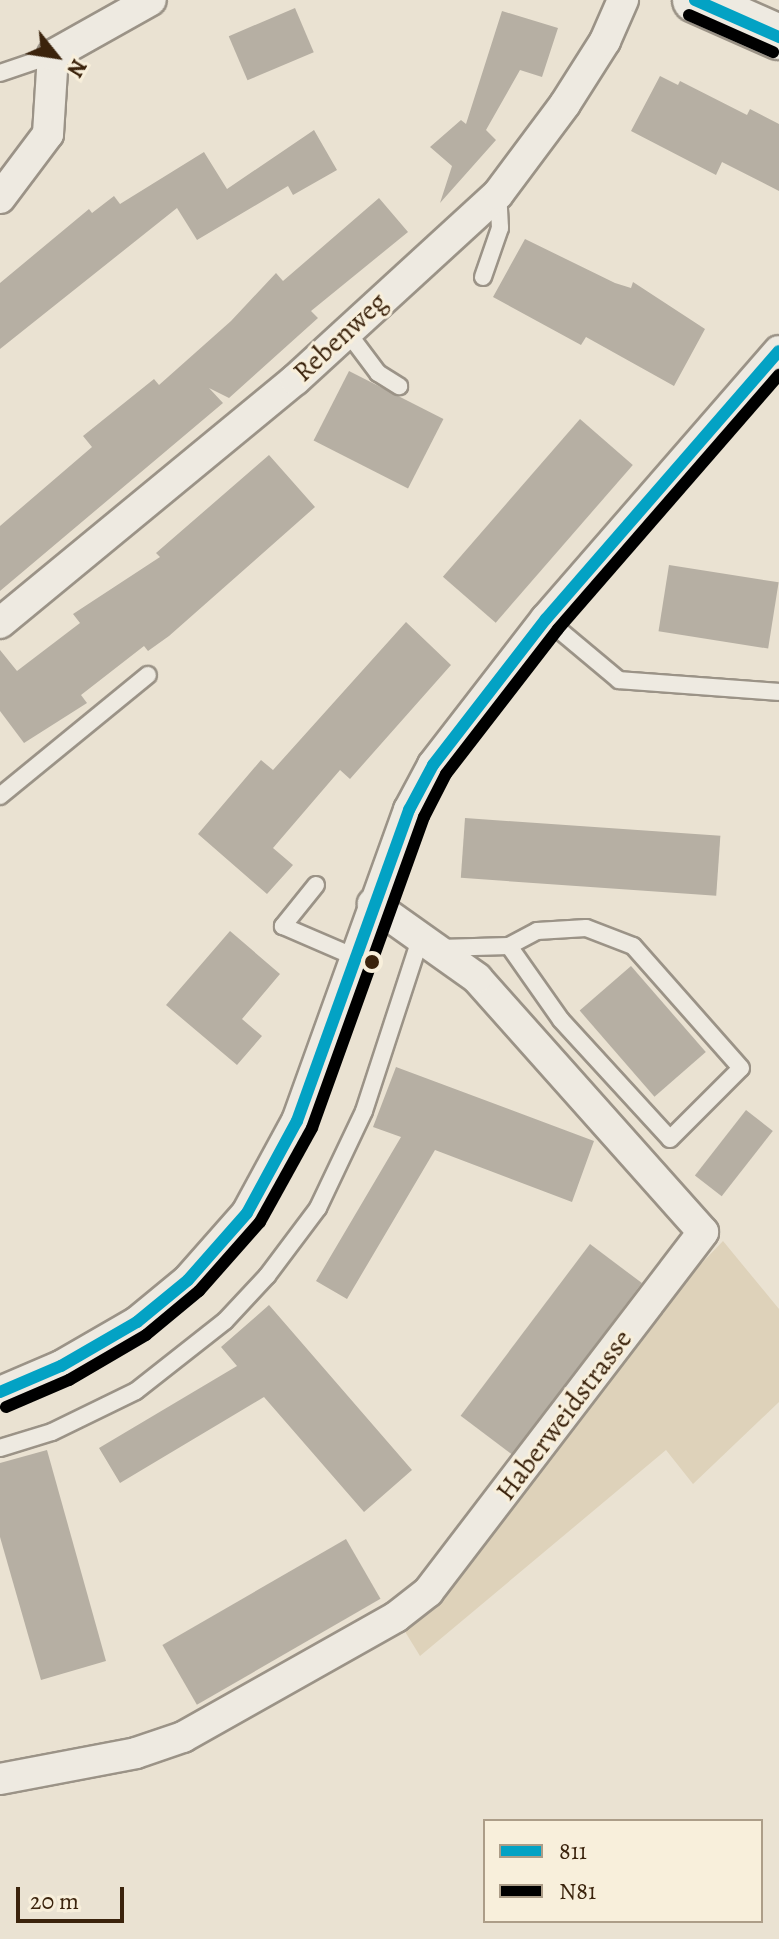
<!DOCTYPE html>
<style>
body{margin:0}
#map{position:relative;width:779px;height:1939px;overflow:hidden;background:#eae2d2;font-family:Alegreya,serif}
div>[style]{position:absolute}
.green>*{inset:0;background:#ded2ba}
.building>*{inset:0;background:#b6afa3;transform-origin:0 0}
.roads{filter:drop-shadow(2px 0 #9b9387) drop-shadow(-2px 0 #9b9387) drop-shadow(0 2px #9b9387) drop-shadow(0 -2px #9b9387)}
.lane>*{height:16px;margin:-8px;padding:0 8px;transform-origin:8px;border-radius:8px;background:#eeeae1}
.street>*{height:30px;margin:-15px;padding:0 15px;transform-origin:15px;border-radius:15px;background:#eeeae1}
.secondary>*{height:44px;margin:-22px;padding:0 22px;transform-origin:22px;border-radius:22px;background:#eeeae1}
.bus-1>*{height:12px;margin:-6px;padding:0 6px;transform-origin:6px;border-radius:6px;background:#03a2c4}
.bus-2>*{height:12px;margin:-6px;padding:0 6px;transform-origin:6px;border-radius:6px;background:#000}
.dots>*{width:22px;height:22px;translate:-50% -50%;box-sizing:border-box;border:4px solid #f8efdb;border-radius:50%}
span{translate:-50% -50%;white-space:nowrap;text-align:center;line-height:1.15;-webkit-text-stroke:6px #f8efdb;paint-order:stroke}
.street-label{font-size:28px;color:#3b230c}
.legend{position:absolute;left:483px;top:1819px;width:280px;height:104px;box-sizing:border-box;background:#f8efdb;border:2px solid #ac9d88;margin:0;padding:10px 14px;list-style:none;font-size:24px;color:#3b230c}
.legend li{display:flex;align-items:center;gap:16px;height:40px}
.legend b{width:40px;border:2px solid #ac9d88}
.north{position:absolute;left:16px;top:16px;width:80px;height:80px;-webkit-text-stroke:6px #f8efdb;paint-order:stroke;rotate:120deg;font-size:22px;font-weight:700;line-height:32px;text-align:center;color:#3b230c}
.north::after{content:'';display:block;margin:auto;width:28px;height:36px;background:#3b230c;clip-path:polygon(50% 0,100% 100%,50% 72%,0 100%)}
.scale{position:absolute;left:16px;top:1887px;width:108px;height:36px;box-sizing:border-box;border:4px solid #3b230c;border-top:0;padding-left:10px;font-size:24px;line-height:28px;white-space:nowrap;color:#3b230c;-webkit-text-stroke:6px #f8efdb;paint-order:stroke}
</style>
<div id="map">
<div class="green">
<div style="clip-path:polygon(723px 1241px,779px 1309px,779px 1402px,693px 1484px,666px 1450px,420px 1656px,396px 1617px,596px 1373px)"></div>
</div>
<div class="building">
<div style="left:295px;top:8px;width:48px;height:72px;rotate:67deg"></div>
<div style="clip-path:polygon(502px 11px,558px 28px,542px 77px,520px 70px,486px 130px,496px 140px,440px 203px,452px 166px,430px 147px,461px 120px,466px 124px)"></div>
<div style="clip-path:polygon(660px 76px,678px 85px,680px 81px,747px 115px,750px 109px,779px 124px,779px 191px,722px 162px,716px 175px,631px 131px)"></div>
<div style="clip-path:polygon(314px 130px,337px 170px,293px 195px,288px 186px,197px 240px,177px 208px,0 349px,0 283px,89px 209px,92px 213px,114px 196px,120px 204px,204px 152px,227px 189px)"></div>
<div style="clip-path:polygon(379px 198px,408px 232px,311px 311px,318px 318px,229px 398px,209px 388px,223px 403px,0 591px,0 526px,92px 447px,83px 436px,154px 379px,159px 385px,231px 321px,276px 273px,283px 281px)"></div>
<div style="clip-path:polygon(525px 239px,615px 283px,631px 288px,633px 282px,705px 329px,674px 386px,586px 337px,581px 345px,493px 297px)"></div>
<div style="left:349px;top:371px;width:106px;height:78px;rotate:27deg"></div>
<div style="left:580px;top:419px;width:70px;height:209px;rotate:41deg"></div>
<div style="clip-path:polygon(269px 455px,315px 507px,169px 636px,148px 651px,144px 646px,81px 695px,87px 703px,24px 743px,0 711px,0 650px,17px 671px,80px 623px,73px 614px,160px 557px,156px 553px)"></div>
<div style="left:669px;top:565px;width:111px;height:67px;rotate:9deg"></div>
<div style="clip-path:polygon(406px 622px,451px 665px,350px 779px,340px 770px,273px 848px,293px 865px,267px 894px,198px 834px,261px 760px,273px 770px)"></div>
<div style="left:465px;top:818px;width:256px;height:60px;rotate:4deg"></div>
<div style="clip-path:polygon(230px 931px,280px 974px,242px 1019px,262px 1036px,237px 1065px,166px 1005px)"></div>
<div style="left:631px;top:966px;width:114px;height:68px;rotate:49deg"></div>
<div style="clip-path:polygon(396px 1067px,594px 1141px,572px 1202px,435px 1150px,347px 1299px,316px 1281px,401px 1137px,373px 1127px)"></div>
<div style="left:746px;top:1110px;width:34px;height:83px;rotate:38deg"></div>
<div style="left:590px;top:1244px;width:65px;height:215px;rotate:37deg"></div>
<div style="clip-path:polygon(269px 1305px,412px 1470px,364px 1512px,264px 1397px,120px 1483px,99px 1448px,237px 1366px,221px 1347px)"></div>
<div style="clip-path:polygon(47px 1450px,106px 1661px,41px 1680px,0 1537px,0 1463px)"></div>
<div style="left:346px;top:1539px;width:69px;height:212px;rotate:60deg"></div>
</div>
<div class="roads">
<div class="lane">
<div style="left:0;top:73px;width:56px;rotate:-18.8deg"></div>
<div style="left:483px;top:277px;width:52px;rotate:-70.9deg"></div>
<div style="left:500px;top:228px;width:34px;rotate:-93deg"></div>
<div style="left:345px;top:329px;width:55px;rotate:53.1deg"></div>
<div style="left:378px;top:373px;width:25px;rotate:32deg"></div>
<div style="left:546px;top:619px;width:95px;rotate:39.9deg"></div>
<div style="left:619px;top:680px;width:160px;rotate:4.3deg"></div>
<div style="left:0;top:796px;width:191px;rotate:-39.3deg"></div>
<div style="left:316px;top:885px;width:53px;rotate:128.8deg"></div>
<div style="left:283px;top:926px;width:78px;rotate:23.3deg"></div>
<div style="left:440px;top:948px;width:69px;rotate:-1.7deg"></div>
<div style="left:509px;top:946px;width:90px;rotate:54.9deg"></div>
<div style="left:561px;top:1020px;width:161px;rotate:47.5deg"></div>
<div style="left:670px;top:1139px;width:100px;rotate:-45deg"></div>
<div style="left:741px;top:1068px;width:163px;rotate:-131.5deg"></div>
<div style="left:633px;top:946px;width:50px;rotate:-159deg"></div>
<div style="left:586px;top:928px;width:49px;rotate:176.5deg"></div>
<div style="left:537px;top:931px;width:32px;rotate:152deg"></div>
<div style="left:0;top:1448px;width:54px;rotate:-17.1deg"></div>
<div style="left:52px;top:1432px;width:93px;rotate:-26deg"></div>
<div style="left:136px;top:1391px;width:113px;rotate:-38.2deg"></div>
<div style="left:225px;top:1321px;width:62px;rotate:-47deg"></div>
<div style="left:267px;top:1276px;width:85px;rotate:-53.1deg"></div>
<div style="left:318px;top:1208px;width:107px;rotate:-64.6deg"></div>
<div style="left:364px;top:1111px;width:183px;rotate:-71.9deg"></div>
</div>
<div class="street">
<div style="left:0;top:198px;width:80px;rotate:-53.1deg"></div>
<div style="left:48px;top:134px;width:79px;rotate:-86.4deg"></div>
<div style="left:53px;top:55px;width:112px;rotate:-29.3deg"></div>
<div style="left:0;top:623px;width:382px;rotate:-39.5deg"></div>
<div style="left:295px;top:380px;width:275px;rotate:-42.5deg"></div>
<div style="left:498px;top:194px;width:112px;rotate:-53.3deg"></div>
<div style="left:565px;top:104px;width:75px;rotate:-57.6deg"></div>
<div style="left:605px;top:41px;width:45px;rotate:-66.3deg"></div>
<div style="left:0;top:1392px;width:66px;rotate:-23.1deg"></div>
<div style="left:61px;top:1366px;width:88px;rotate:-30.1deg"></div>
<div style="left:137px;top:1322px;width:66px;rotate:-39.5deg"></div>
<div style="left:188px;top:1280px;width:89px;rotate:-48.6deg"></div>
<div style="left:247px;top:1213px;width:105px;rotate:-61.5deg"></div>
<div style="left:297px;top:1121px;width:331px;rotate:-70.2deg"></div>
<div style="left:409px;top:810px;width:51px;rotate:-61.9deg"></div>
<div style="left:433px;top:765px;width:185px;rotate:-52.3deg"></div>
<div style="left:546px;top:619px;width:355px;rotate:-49deg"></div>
<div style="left:0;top:1779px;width:138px;rotate:-10.8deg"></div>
<div style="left:136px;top:1753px;width:50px;rotate:-18.8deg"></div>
<div style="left:183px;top:1737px;width:244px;rotate:-29.4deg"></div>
<div style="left:396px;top:1617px;width:41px;rotate:-38deg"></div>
<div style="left:428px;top:1592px;width:453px;rotate:-52.6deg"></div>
<div style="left:703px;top:1232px;width:340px;rotate:-131.7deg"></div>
<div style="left:477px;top:978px;width:128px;rotate:-144.6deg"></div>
</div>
<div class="secondary">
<div style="left:695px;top:0;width:92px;rotate:23.8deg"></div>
</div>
</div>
<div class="bus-1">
<div style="left:695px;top:0;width:92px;rotate:23.8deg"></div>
<div style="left:0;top:1392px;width:66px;rotate:-23.1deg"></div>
<div style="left:61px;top:1366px;width:88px;rotate:-30.1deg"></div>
<div style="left:137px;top:1322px;width:66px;rotate:-39.5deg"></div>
<div style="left:188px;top:1280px;width:89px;rotate:-48.6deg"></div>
<div style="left:247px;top:1213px;width:105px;rotate:-61.5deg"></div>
<div style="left:297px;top:1121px;width:331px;rotate:-70.2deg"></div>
<div style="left:409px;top:810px;width:51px;rotate:-61.9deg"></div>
<div style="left:433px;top:765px;width:185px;rotate:-52.3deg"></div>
<div style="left:546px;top:619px;width:355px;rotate:-49deg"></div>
</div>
<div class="bus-2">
<div style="left:689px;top:15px;width:92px;rotate:23.8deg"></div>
<div style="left:6px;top:1407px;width:69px;rotate:-23.2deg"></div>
<div style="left:69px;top:1380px;width:89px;rotate:-30.3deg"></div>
<div style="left:146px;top:1335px;width:69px;rotate:-39.7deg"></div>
<div style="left:199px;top:1291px;width:92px;rotate:-48.5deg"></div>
<div style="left:260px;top:1222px;width:107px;rotate:-61deg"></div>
<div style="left:312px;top:1128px;width:331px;rotate:-70.2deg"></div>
<div style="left:424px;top:817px;width:48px;rotate:-62.9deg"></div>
<div style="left:446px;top:774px;width:183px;rotate:-52.3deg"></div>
<div style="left:558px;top:629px;width:337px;rotate:-49deg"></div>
</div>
<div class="dots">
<div style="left:372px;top:962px;background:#3b230c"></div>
</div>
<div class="street-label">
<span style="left:340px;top:337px;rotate:-43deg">Rebenweg</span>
<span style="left:564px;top:1415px;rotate:-53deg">Haberweidstrasse</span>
</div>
<ul class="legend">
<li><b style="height:10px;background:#03a2c4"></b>811</li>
<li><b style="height:10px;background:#000"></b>N81</li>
</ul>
<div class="north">N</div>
<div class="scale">20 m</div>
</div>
